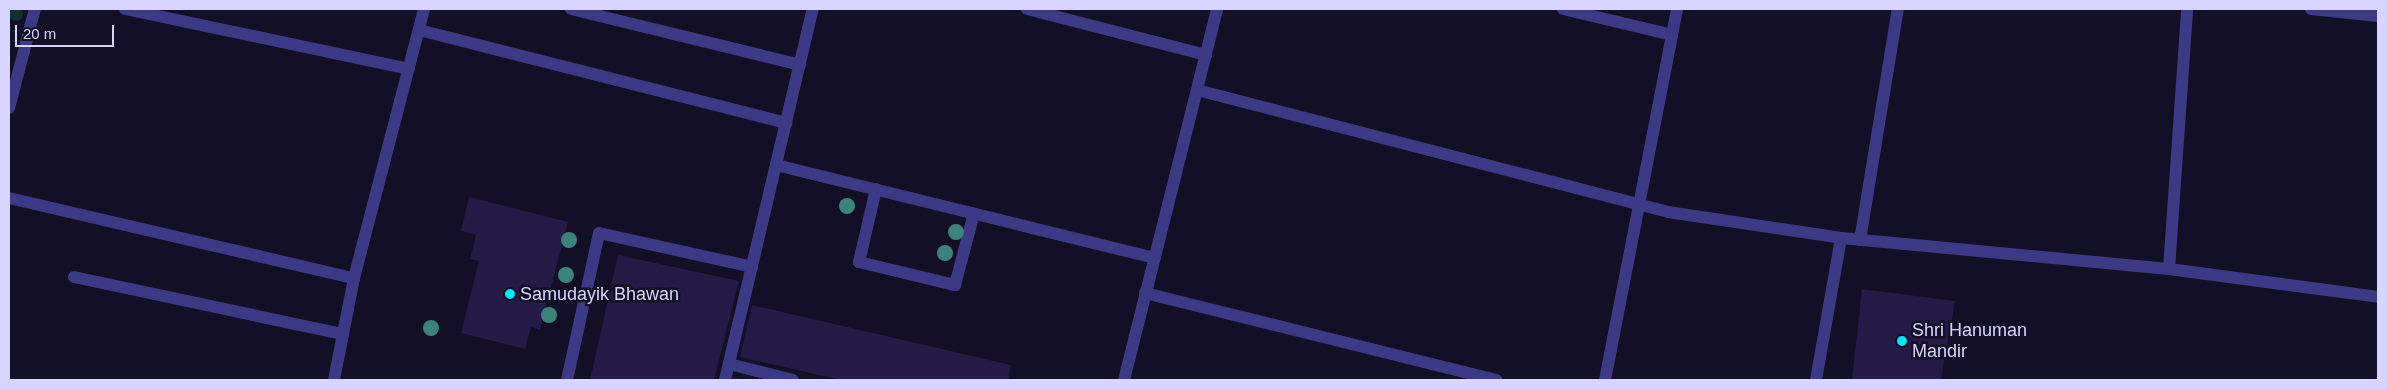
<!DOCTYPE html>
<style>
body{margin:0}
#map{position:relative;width:2387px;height:389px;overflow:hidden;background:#130f26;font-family:Arial,sans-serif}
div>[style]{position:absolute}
.green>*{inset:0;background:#12302f}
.round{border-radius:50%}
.building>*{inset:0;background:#241b47}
.minor>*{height:12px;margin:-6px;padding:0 6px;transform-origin:6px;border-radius:6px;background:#3d3a85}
.trees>*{width:16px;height:16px;margin:-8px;border-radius:50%;background:#3d827b}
.dots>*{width:14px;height:14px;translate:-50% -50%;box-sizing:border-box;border:2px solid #130f26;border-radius:50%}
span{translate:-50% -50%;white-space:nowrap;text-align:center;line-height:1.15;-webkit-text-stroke:5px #130f26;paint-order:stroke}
.poi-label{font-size:18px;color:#d9d4ff}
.left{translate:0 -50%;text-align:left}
.frame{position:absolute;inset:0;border:10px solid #d9d4ff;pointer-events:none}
.scale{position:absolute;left:15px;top:25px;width:99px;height:22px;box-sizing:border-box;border:2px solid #d9d4ff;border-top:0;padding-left:6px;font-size:15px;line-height:18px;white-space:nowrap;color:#d9d4ff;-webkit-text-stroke:4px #130f26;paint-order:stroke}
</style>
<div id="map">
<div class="green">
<div class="round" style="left:9px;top:7px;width:14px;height:14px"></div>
</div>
<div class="building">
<div style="clip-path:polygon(469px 197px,568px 222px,540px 330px,531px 327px,525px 349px,461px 333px,479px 261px,470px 259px,476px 235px,461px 231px)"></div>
<div style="clip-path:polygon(618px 255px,739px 281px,714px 380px,590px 380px)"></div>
<div style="clip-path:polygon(1862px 289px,1955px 301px,1941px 380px,1852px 380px)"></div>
<div style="clip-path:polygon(752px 305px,1011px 365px,1008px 380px,841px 380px,740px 357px)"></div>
<div style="clip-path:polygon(732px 377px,743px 380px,732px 380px)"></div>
</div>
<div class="minor">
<div style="left:125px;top:9px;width:290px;rotate:11.9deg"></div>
<div style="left:571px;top:9px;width:236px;rotate:13.7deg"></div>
<div style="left:1027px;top:9px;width:185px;rotate:14.4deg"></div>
<div style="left:1563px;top:9px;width:112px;rotate:13.4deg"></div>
<div style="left:2311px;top:9px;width:67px;rotate:6deg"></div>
<div style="left:419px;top:30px;width:379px;rotate:14.2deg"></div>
<div style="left:1197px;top:90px;width:487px;rotate:14.5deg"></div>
<div style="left:1668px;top:212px;width:175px;rotate:8.5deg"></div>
<div style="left:1841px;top:238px;width:329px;rotate:5.4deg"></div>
<div style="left:2169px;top:269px;width:211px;rotate:7.6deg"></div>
<div style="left:9px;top:108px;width:102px;rotate:-75.3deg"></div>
<div style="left:776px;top:165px;width:390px;rotate:13.8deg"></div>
<div style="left:876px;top:189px;width:75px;rotate:103.1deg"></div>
<div style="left:859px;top:262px;width:99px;rotate:13.5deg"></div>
<div style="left:955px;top:285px;width:74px;rotate:-75.2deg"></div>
<div style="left:9px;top:198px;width:354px;rotate:13.1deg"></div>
<div style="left:1860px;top:240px;width:234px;rotate:-80.7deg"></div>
<div style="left:2169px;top:269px;width:261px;rotate:-86deg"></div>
<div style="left:74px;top:277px;width:275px;rotate:12deg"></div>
<div style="left:1145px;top:293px;width:362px;rotate:13.9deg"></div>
<div style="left:729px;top:364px;width:66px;rotate:14deg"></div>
<div style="left:334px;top:380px;width:104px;rotate:-78.9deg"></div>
<div style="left:354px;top:278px;width:278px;rotate:-75.4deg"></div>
<div style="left:567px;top:380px;width:150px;rotate:-77.7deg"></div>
<div style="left:599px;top:233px;width:157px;rotate:12.5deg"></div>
<div style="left:725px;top:380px;width:381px;rotate:-76.7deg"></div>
<div style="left:1124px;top:380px;width:382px;rotate:-75.9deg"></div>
<div style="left:1605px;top:380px;width:378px;rotate:-79deg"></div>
<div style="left:1816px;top:380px;width:144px;rotate:-80deg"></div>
</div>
<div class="trees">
<div style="left:847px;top:206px"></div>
<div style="left:956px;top:232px"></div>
<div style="left:569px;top:240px"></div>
<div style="left:945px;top:253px"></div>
<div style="left:566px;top:275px"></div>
<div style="left:549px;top:315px"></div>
<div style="left:431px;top:328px"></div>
</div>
<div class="dots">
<div style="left:510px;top:294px;background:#00e5ff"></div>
<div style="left:1902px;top:341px;background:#00e5ff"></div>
</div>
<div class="poi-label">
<span class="left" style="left:520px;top:294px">Samudayik Bhawan</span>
<span class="left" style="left:1912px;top:341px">Shri Hanuman<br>Mandir</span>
</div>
<div class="frame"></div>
<div class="scale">20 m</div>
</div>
